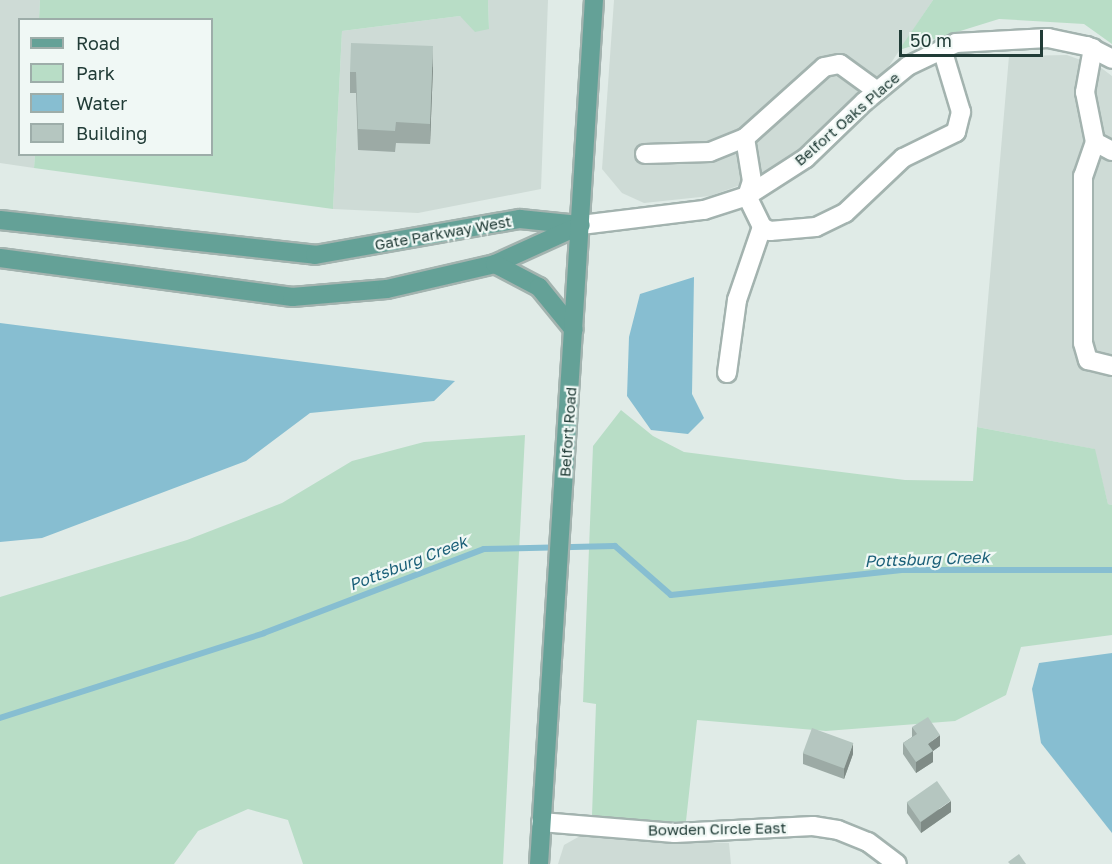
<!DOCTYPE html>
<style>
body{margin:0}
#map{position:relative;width:1112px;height:864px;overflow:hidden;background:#e0ebe7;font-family:"Golos Text",sans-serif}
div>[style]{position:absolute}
.built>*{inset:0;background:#cedbd6}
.green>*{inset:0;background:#b8ddc6}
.water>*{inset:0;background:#87bed1}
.stream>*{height:6px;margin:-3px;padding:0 3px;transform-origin:3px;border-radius:3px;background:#87bed1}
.roads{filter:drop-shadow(2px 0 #a3b3af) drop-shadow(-2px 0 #a3b3af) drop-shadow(0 2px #a3b3af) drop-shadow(0 -2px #a3b3af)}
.minor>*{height:18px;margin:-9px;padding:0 9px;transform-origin:9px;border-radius:9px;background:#fff}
.major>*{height:18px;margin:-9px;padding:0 9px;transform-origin:9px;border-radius:9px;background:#64a197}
.wall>*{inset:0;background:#9caaa5}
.shaded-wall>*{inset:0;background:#7f8b86}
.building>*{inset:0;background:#b5c6c0;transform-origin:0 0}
span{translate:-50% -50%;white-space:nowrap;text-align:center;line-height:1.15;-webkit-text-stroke:4.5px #f0f8f5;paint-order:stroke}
.street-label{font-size:15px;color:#213c37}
.water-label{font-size:16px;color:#1a5f78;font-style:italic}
.legend{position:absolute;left:18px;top:18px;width:195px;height:138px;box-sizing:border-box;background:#f0f8f5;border:2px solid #9dada9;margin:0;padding:8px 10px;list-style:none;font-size:18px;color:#213c37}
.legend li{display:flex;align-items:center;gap:12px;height:30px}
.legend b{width:30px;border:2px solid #9dada9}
.scale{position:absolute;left:899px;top:30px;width:144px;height:27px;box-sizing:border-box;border:3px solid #213c37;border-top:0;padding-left:8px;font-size:18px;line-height:21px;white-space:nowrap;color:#213c37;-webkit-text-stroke:4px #f0f8f5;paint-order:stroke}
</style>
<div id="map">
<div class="built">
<div style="clip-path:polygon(0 0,40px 0,39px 19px,20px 20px,20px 154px,35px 155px,34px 168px,0 163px)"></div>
<div style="clip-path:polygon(488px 0,548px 0,541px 189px,418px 213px,333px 209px,342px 31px,460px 16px,489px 29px)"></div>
<div style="clip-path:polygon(614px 0,933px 0,887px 69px,793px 155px,746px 183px,710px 196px,644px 203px,622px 193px,602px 169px)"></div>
<div style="clip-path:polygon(1067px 55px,1100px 67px,1112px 76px,1112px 505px,1108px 504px,1094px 449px,977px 427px,1009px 56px)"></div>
<div style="clip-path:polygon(580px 836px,729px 843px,731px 864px,558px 864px,564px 845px)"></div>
</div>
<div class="green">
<div style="clip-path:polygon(40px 0,488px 0,489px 29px,475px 32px,460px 16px,342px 31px,333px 209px,34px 168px,35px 155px,212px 154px,212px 20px,39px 19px)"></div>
<div style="clip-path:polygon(933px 0,1112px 0,1112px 44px,1084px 24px,999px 19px,899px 50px)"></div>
<div style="clip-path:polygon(621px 410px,653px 436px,684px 452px,905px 480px,973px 481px,977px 427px,1095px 449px,1108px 504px,1112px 505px,1112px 635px,1021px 647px,1006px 695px,955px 721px,826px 731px,697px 720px,686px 821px,676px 824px,592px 815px,596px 704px,583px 702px,593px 446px)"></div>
<div style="clip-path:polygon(525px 435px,503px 864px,303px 864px,288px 820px,248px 809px,198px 831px,174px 864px,0 864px,0 597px,187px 540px,282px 503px,352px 461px,424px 442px)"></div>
</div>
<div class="water">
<div style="clip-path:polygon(694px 277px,692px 394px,704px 418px,688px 434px,651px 430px,627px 396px,629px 337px,640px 294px)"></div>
<div style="clip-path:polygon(0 323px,455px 381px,434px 401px,310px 413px,246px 461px,42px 538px,0 542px)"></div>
<div style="clip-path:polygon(1112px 653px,1112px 833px,1041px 743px,1032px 689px,1039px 663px)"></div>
</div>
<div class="stream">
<div style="left:0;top:718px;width:277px;rotate:-17.8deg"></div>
<div style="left:264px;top:633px;width:235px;rotate:-20.9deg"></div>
<div style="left:484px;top:549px;width:131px;rotate:-1.3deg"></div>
<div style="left:615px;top:546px;width:74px;rotate:41.2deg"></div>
<div style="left:671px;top:595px;width:232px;rotate:-6.2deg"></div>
<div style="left:902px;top:570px;width:210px"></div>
</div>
<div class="roads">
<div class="minor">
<div style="left:1093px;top:48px;width:45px;rotate:100.3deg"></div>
<div style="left:1085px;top:92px;width:51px;rotate:78.7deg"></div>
<div style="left:745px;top:138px;width:44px;rotate:80.8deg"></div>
<div style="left:752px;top:181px;width:16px;rotate:108deg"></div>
<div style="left:747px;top:196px;width:34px;rotate:64deg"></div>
<div style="left:762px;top:227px;width:9px;rotate:27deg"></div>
<div style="left:770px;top:231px;width:46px;rotate:-5deg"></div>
<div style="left:816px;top:227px;width:32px;rotate:-26deg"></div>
<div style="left:845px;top:213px;width:80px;rotate:-43.5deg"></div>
<div style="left:903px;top:158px;width:59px;rotate:-26.1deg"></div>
<div style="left:956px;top:132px;width:21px;rotate:-76deg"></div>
<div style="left:961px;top:112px;width:66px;rotate:-106.8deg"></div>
<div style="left:1112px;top:151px;width:19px;rotate:-152deg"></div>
<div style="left:1095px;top:142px;width:36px;rotate:109deg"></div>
<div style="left:1083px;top:176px;width:167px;rotate:90deg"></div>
<div style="left:1083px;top:343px;width:18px;rotate:74deg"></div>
<div style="left:1088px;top:360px;width:25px;rotate:14deg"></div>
<div style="left:645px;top:154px;width:65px;rotate:-1.8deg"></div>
<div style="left:710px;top:152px;width:38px;rotate:-22deg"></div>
<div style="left:745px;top:138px;width:106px;rotate:-41.9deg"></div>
<div style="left:824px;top:67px;width:16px;rotate:-11deg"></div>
<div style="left:840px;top:64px;width:46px;rotate:36.1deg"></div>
<div style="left:581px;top:225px;width:124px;rotate:-7deg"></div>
<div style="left:704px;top:210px;width:45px;rotate:-18deg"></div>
<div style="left:747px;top:196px;width:70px;rotate:-32.8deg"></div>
<div style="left:806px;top:158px;width:81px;rotate:-44deg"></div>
<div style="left:864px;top:102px;width:57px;rotate:-39.3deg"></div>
<div style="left:908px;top:66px;width:53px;rotate:-25.6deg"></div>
<div style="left:956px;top:43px;width:92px;rotate:-3.1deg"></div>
<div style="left:1048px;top:38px;width:40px;rotate:12deg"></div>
<div style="left:1087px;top:46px;width:28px;rotate:27deg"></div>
<div style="left:727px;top:373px;width:74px;rotate:-82.2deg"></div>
<div style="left:737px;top:300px;width:77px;rotate:-71.1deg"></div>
<div style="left:541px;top:822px;width:134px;rotate:4.7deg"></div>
<div style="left:675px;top:833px;width:138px;rotate:-2.9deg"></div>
<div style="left:813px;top:826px;width:25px;rotate:9deg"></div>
<div style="left:838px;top:830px;width:32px;rotate:22deg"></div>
<div style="left:868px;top:842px;width:36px;rotate:37deg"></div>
</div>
<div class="major">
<div style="left:0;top:220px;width:317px;rotate:6.3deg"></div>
<div style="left:315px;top:255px;width:208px;rotate:-10deg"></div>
<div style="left:520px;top:219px;width:59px;rotate:5.8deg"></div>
<div style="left:0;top:258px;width:295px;rotate:7.6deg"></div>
<div style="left:292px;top:297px;width:95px;rotate:-4.8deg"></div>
<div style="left:387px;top:289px;width:111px;rotate:-13deg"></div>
<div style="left:495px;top:264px;width:94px;rotate:-24.4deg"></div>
<div style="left:495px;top:264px;width:50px;rotate:27.6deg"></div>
<div style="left:539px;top:287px;width:55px;rotate:50.9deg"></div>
<div style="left:539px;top:864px;width:866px;rotate:-86.36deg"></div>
</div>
</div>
<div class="wall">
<div style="clip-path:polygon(433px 67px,430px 144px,396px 143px,395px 152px,358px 150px,356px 93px,350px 93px,350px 72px)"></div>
<div style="clip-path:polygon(912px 727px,940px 746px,933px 751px,933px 762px,916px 773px,903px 754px,903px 743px,912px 737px)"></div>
<div style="clip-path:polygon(803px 753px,853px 754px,844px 779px,803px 764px)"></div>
<div style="clip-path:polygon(907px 802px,951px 812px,921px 833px,907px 813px)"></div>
</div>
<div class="shaded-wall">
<div style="clip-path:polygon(433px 46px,433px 67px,430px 144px,430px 124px)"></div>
<div style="clip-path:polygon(940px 735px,940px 746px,933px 751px,933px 762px,916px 773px,916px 762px,928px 744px)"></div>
<div style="clip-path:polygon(853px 743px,853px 754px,844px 779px,844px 768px)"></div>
<div style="clip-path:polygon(951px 801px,951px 812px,921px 833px,921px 822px)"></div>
</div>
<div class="building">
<div style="clip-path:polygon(351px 43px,433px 46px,430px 124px,396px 122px,395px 131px,358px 129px,356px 72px,350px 72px)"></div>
<div style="clip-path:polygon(928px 717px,940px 735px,928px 744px,933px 751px,916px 762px,903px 743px,917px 734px,912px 727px)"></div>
<div style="left:812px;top:728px;width:44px;height:27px;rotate:20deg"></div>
<div style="left:937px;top:781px;width:24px;height:37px;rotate:55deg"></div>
<div style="clip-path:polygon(1019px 854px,1026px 864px,1010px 864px,1008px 862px)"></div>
</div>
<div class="street-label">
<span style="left:847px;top:119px;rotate:-41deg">Belfort Oaks Place</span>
<span style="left:443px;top:233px;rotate:-10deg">Gate Parkway West</span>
<span style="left:568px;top:432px;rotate:-86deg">Belfort Road</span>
<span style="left:717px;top:829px;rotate:-1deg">Bowden Circle East</span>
</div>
<div class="water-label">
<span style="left:927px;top:559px;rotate:-2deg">Pottsburg Creek</span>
<span style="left:408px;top:563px;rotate:-21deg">Pottsburg Creek</span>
</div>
<ul class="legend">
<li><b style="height:8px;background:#64a197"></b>Road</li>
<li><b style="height:16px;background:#b8ddc6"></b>Park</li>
<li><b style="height:16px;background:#87bed1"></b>Water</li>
<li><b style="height:16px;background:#b5c6c0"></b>Building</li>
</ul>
<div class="scale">50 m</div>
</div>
